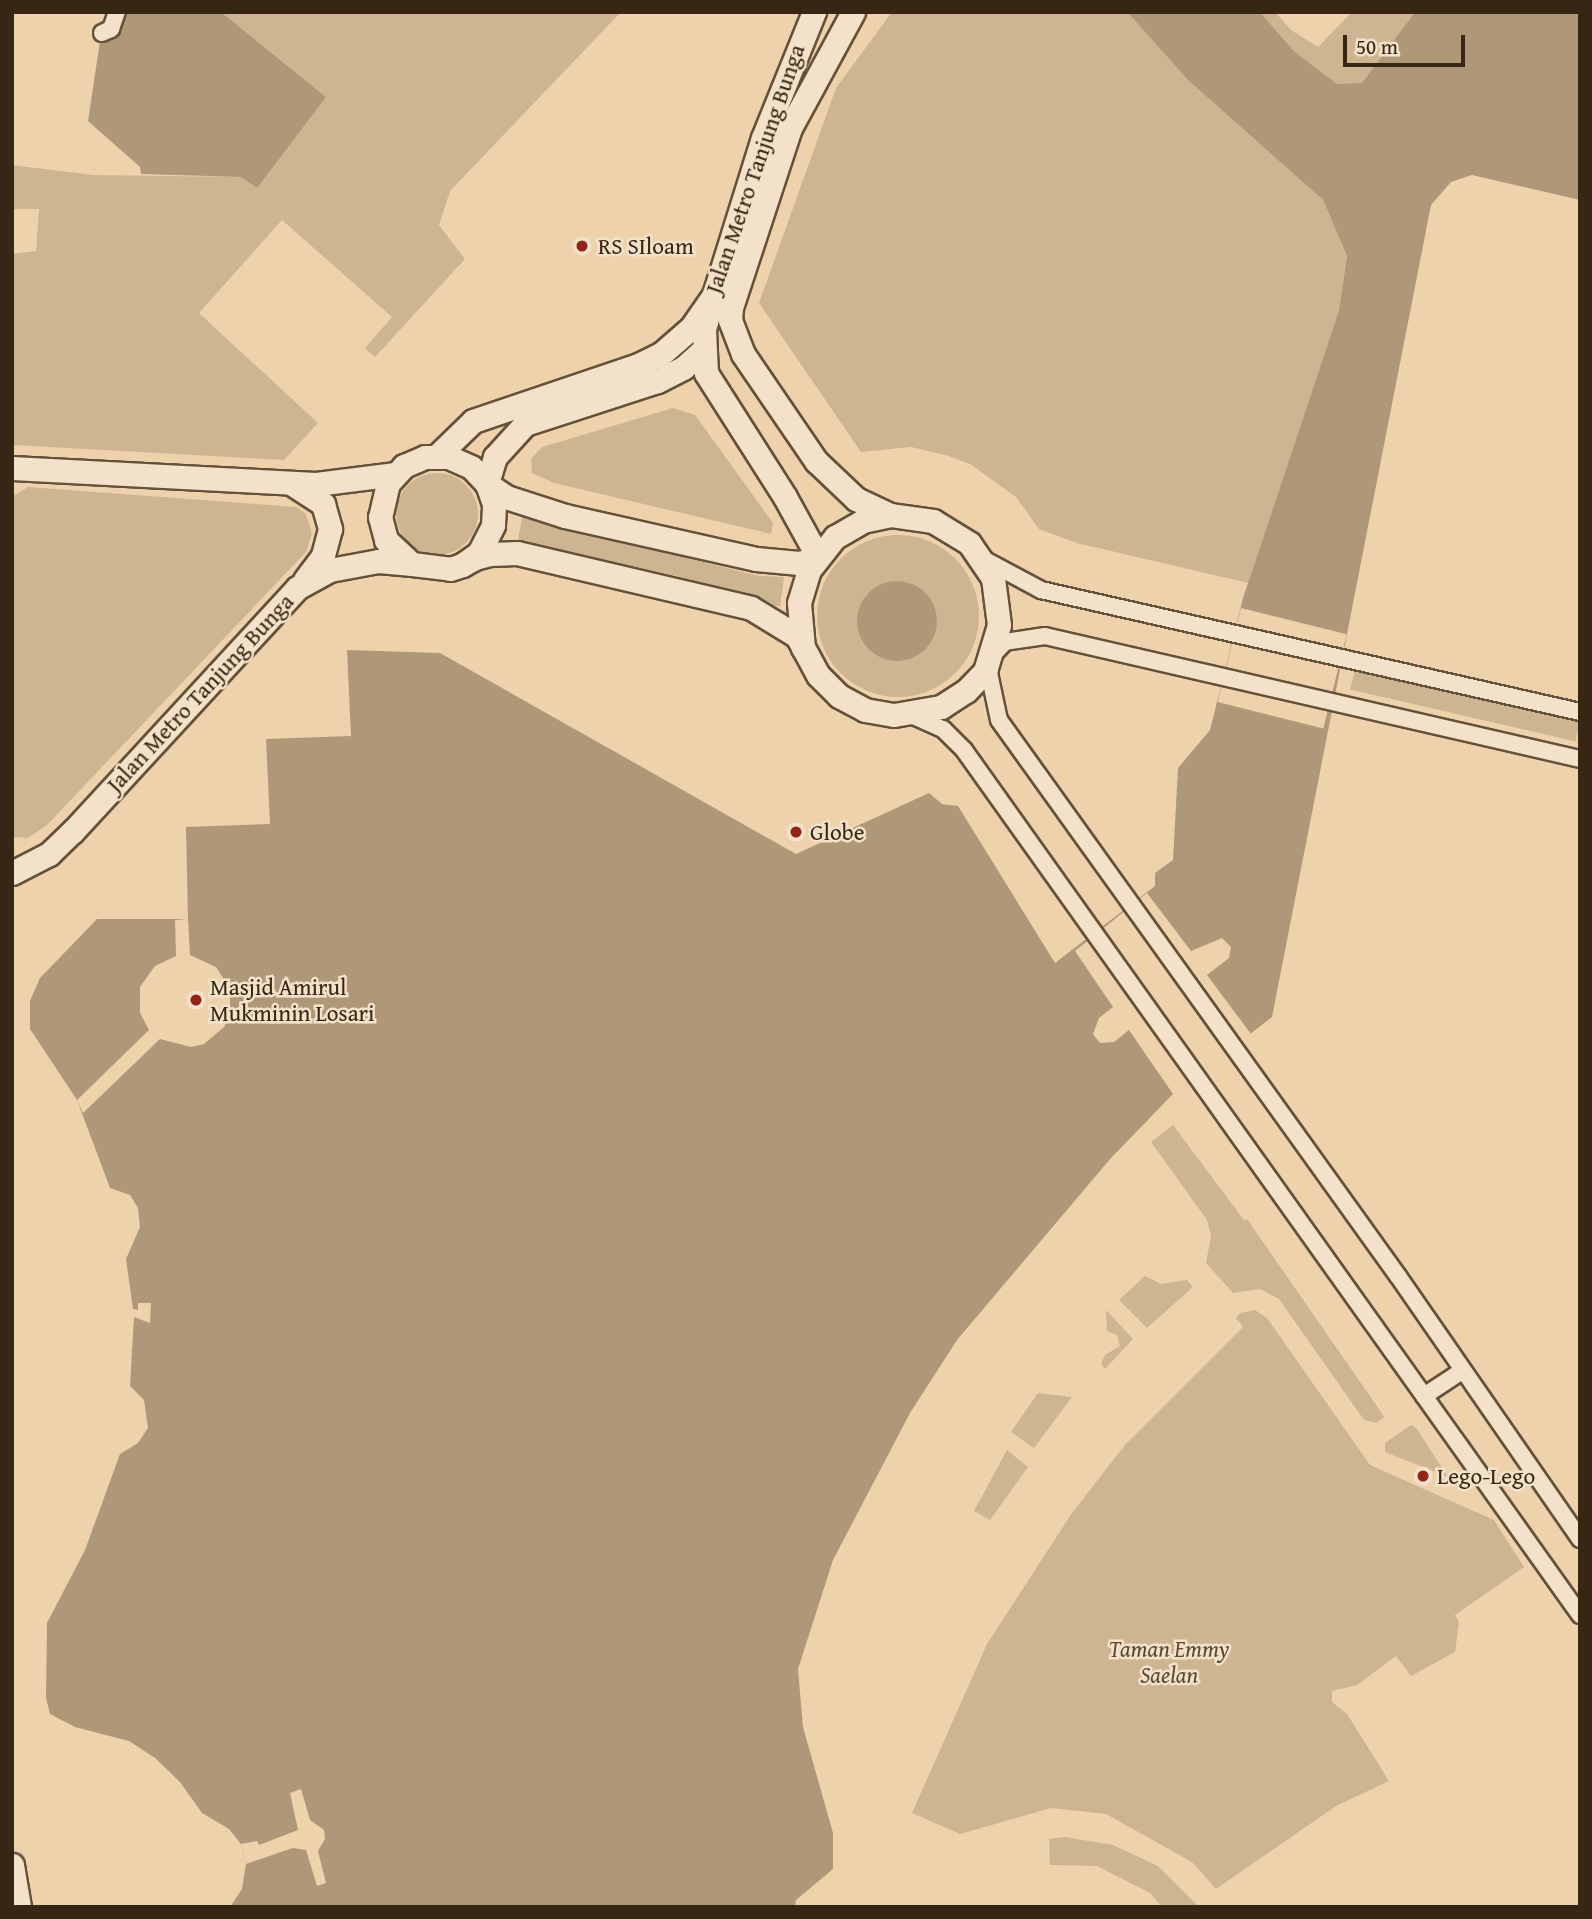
<!DOCTYPE html>
<style>
body{margin:0}
#map{position:relative;width:1592px;height:1919px;overflow:hidden;background:#edd2ac;font-family:"Gentium Book Plus",serif}
div>[style]{position:absolute}
.green>*{inset:0;background:#ceb592;transform-origin:0 0}
.round{border-radius:50%}
.water>*{inset:0;background:#af9878}
.pier>*{inset:0;background:#edd2ac;transform-origin:0 0}
.roads{filter:drop-shadow(2px 0 #645139) drop-shadow(-2px 0 #645139) drop-shadow(0 2px #645139) drop-shadow(0 -2px #645139)}
.minor>*{height:16px;margin:-8px;padding:0 8px;transform-origin:8px;border-radius:8px;background:#f3e2c9}
.secondary>*{height:23px;margin:-11.5px;padding:0 11.5px;transform-origin:11.5px;border-radius:11.5px;background:#f3e2c9}
.dots>*{width:19px;height:19px;translate:-50% -50%;box-sizing:border-box;border:4px solid #f3e2c9;border-radius:50%}
span{translate:-50% -50%;white-space:nowrap;text-align:center;line-height:1.15;-webkit-text-stroke:5px #f3e2c9;paint-order:stroke}
.street-label{font-size:23px;color:#362613}
.poi-label{font-size:23px;color:#362613}
.left{translate:0 -50%;text-align:left}
.park-label{font-size:23px;color:#5c4a33;font-style:italic}
.frame{position:absolute;inset:0;border:14px solid #362613;pointer-events:none}
.scale{position:absolute;left:1343px;top:35px;width:122px;height:32px;box-sizing:border-box;border:4px solid #362613;border-top:0;padding-left:9px;font-size:21px;line-height:24px;white-space:nowrap;color:#362613;-webkit-text-stroke:5px #f3e2c9;paint-order:stroke}
</style>
<div id="map">
<div class="green">
<div style="clip-path:polygon(221px 12px,621px 12px,450px 191px,439px 225px,465px 259px,375px 357px,365px 348px,392px 317px,282px 220px,199px 313px,318px 423px,284px 460px,12px 445px,12px 254px,36px 251px,39px 209px,12px 209px,12px 165px,93px 175px,241px 177px,326px 97px)"></div>
<div style="clip-path:polygon(892px 12px,1127px 12px,1189px 81px,1323px 200px,1347px 256px,1339px 310px,1248px 583px,1077px 543px,1039px 529px,1016px 497px,970px 464px,946px 455px,911px 447px,861px 452px,759px 303px,836px 88px)"></div>
<div style="clip-path:polygon(1260px 12px,1275px 12px,1291px 30px,1318px 47px,1352px 12px,1415px 12px,1362px 84px,1337px 84px,1294px 51px)"></div>
<div style="clip-path:polygon(673px 408px,695px 415px,773px 523px,771px 534px,554px 483px,532px 473px,531px 459px,542px 447px)"></div>
<div class="round" style="left:396px;top:473px;width:82px;height:82px"></div>
<div style="clip-path:polygon(28px 487px,296px 507px,306px 514px,312px 534px,306px 552px,47px 825px,28px 838px,12px 837px,12px 497px)"></div>
<div style="clip-path:polygon(522px 517px,759px 576px,784px 577px,780px 607px,677px 576px,518px 541px)"></div>
<div class="round" style="left:817px;top:535px;width:162px;height:162px"></div>
<div style="left:1355px;top:669px;width:231px;height:21px;rotate:13deg"></div>
<div style="clip-path:polygon(1173px 1125px,1244px 1220px,1247px 1219px,1381px 1412px,1384px 1417px,1377px 1423px,1364px 1420px,1279px 1299px,1260px 1289px,1233px 1293px,1206px 1263px,1211px 1236px,1207px 1220px,1151px 1142px)"></div>
<div style="clip-path:polygon(1145px 1276px,1161px 1284px,1187px 1280px,1193px 1287px,1147px 1328px,1119px 1300px)"></div>
<div style="clip-path:polygon(1106px 1310px,1133px 1339px,1105px 1369px,1101px 1364px,1105px 1355px,1120px 1346px,1117px 1335px,1107px 1331px)"></div>
<div style="clip-path:polygon(1255px 1310px,1267px 1318px,1370px 1465px,1494px 1520px,1524px 1567px,1455px 1615px,1459px 1622px,1455px 1652px,1411px 1676px,1396px 1656px,1357px 1685px,1332px 1691px,1332px 1702px,1347px 1714px,1389px 1781px,1336px 1806px,1216px 1889px,1192px 1862px,1106px 1814px,1051px 1808px,960px 1834px,912px 1813px,987px 1644px,1072px 1513px,1125px 1445px,1243px 1327px,1236px 1318px,1240px 1313px)"></div>
<div style="clip-path:polygon(1038px 1393px,1072px 1397px,1034px 1448px,1011px 1432px)"></div>
<div style="clip-path:polygon(1411px 1425px,1416px 1428px,1448px 1477px,1385px 1452px,1385px 1443px)"></div>
<div style="clip-path:polygon(1007px 1450px,1028px 1467px,990px 1520px,974px 1511px)"></div>
<div style="clip-path:polygon(1065px 1837px,1113px 1845px,1158px 1866px,1199px 1907px,1162px 1907px,1150px 1893px,1097px 1866px,1050px 1865px,1049px 1839px)"></div>
</div>
<div class="water">
<div style="clip-path:polygon(120px 12px,221px 12px,326px 97px,257px 188px,241px 177px,141px 174px,140px 167px,88px 121px,100px 41px,114px 31px)"></div>
<div style="clip-path:polygon(1127px 12px,1260px 12px,1294px 51px,1337px 84px,1362px 83px,1415px 12px,1580px 12px,1580px 200px,1472px 175px,1451px 182px,1431px 205px,1272px 1017px,1173px 1094px,1111px 1158px,957px 1340px,910px 1413px,833px 1560px,798px 1669px,803px 1727px,833px 1833px,833px 1869px,796px 1900px,795px 1907px,230px 1907px,242px 1889px,246px 1864px,241px 1844px,229px 1829px,202px 1813px,180px 1782px,155px 1758px,129px 1741px,75px 1727px,50px 1714px,46px 1698px,47px 1623px,85px 1550px,120px 1454px,138px 1443px,148px 1428px,144px 1400px,130px 1386px,134px 1317px,150px 1323px,151px 1303px,138px 1303px,138px 1310px,133px 1309px,126px 1259px,140px 1227px,138px 1208px,130px 1195px,110px 1188px,77px 1100px,30px 1029px,30px 1001px,40px 978px,97px 919px,188px 919px,186px 827px,270px 824px,266px 739px,351px 736px,347px 650px,440px 653px,796px 854px,929px 793px,942px 804px,958px 806px,1055px 963px,1155px 886px,1155px 873px,1173px 860px,1178px 768px,1210px 730px,1243px 598px,1339px 310px,1347px 256px,1323px 200px,1189px 81px)"></div>
<div class="round" style="left:857px;top:581px;width:80px;height:80px"></div>
</div>
<div class="pier">
<div style="left:1241px;top:608px;width:109px;height:97px;rotate:14deg"></div>
<div style="clip-path:polygon(1147px 893px,1191px 951px,1222px 938px,1231px 947px,1229px 958px,1207px 975px,1251px 1034px,1173px 1094px,1129px 1030px,1114px 1042px,1100px 1043px,1093px 1034px,1099px 1018px,1113px 1007px,1075px 951px)"></div>
<div style="clip-path:polygon(188px 919px,190px 955px,216px 967px,230px 989px,230px 1015px,224px 1027px,204px 1044px,191px 1047px,160px 1039px,83px 1113px,77px 1100px,149px 1030px,140px 1013px,140px 987px,155px 966px,176px 956px,175px 920px)"></div>
<div style="clip-path:polygon(301px 1789px,310px 1820px,324px 1830px,325px 1839px,318px 1851px,326px 1883px,317px 1886px,306px 1850px,293px 1848px,246px 1864px,241px 1844px,257px 1841px,259px 1845px,298px 1830px,290px 1793px)"></div>
</div>
<div class="roads">
<div class="minor">
<div style="left:102px;top:33px;width:10px;rotate:-24deg"></div>
<div style="left:111px;top:29px;width:18px;rotate:-71deg"></div>
<div style="left:987px;top:561px;width:61px;rotate:28.2deg"></div>
<div style="left:1041px;top:590px;width:553px;rotate:12.75deg"></div>
<div style="left:911px;top:715px;width:35px;rotate:24deg"></div>
<div style="left:943px;top:729px;width:30px;rotate:45deg"></div>
<div style="left:964px;top:750px;width:1062px;rotate:54.54deg"></div>
<div style="left:1580px;top:759px;width:549px;rotate:-167.05deg"></div>
<div style="left:1045px;top:636px;width:40px;rotate:171.5deg"></div>
<div style="left:1005px;top:642px;width:19px;rotate:133deg"></div>
<div style="left:992px;top:656px;width:17px;rotate:100deg"></div>
<div style="left:989px;top:673px;width:48px;rotate:78deg"></div>
<div style="left:999px;top:720px;width:684px;rotate:54.34deg"></div>
<div style="left:1398px;top:1276px;width:320px;rotate:55.3deg"></div>
<div style="left:1424px;top:1396px;width:45px;rotate:-33.3deg"></div>
</div>
<div class="secondary">
<div style="left:853px;top:12px;width:132px;rotate:118.5deg"></div>
<div style="left:790px;top:128px;width:188px;rotate:108.2deg"></div>
<div style="left:731px;top:307px;width:13px;rotate:94deg"></div>
<div style="left:730px;top:320px;width:36px;rotate:69deg"></div>
<div style="left:743px;top:354px;width:130px;rotate:55.7deg"></div>
<div style="left:816px;top:461px;width:55px;rotate:43.5deg"></div>
<div style="left:856px;top:499px;width:38px;rotate:25deg"></div>
<div style="left:702px;top:351px;width:25px;rotate:138deg"></div>
<div style="left:683px;top:368px;width:29px;rotate:153deg"></div>
<div style="left:657px;top:381px;width:139px;rotate:162deg"></div>
<div style="left:525px;top:424px;width:45px;rotate:132.3deg"></div>
<div style="left:495px;top:457px;width:28px;rotate:107deg"></div>
<div style="left:487px;top:484px;width:23px;rotate:34deg"></div>
<div style="left:506px;top:497px;width:62px;rotate:17.9deg"></div>
<div style="left:565px;top:516px;width:196px;rotate:12.7deg"></div>
<div style="left:756px;top:559px;width:43px;rotate:5.3deg"></div>
<div style="left:799px;top:563px;width:16px;rotate:-14deg"></div>
<div style="left:815px;top:559px;width:11px;rotate:-100deg"></div>
<div style="left:813px;top:548px;width:58px;rotate:-118.8deg"></div>
<div style="left:785px;top:497px;width:147px;rotate:-122.5deg"></div>
<div style="left:706px;top:373px;width:44px;rotate:-92.6deg"></div>
<div style="left:704px;top:329px;width:35px;rotate:-74deg"></div>
<div style="left:437px;top:456px;width:50px;rotate:-44.2deg"></div>
<div style="left:473px;top:421px;width:174px;rotate:-18.7deg"></div>
<div style="left:638px;top:365px;width:25px;rotate:-26deg"></div>
<div style="left:661px;top:354px;width:40px;rotate:-41deg"></div>
<div style="left:691px;top:328px;width:40px;rotate:-55.1deg"></div>
<div style="left:714px;top:295px;width:164px;rotate:-72.7deg"></div>
<div style="left:763px;top:138px;width:136px;rotate:-68deg"></div>
<div style="left:12px;top:468px;width:304px;rotate:3deg"></div>
<div style="left:316px;top:484px;width:80px;rotate:-7.2deg"></div>
<div style="left:294px;top:485px;width:35px;rotate:33deg"></div>
<div style="left:323px;top:504px;width:26px;rotate:74deg"></div>
<div style="left:330px;top:529px;width:28px;rotate:105deg"></div>
<div style="left:323px;top:556px;width:30px;rotate:127deg"></div>
<div style="left:462px;top:565px;width:21px;rotate:-35deg"></div>
<div style="left:479px;top:553px;width:31px;rotate:-63deg"></div>
<div style="left:493px;top:525px;width:21px;rotate:-87deg"></div>
<div style="left:494px;top:504px;width:21px;rotate:-109deg"></div>
<div style="left:487px;top:484px;width:23px;rotate:-133deg"></div>
<div style="left:471px;top:467px;width:24px;rotate:-156deg"></div>
<div style="left:449px;top:457px;width:24px;rotate:180deg"></div>
<div style="left:425px;top:457px;width:23px;rotate:157deg"></div>
<div style="left:404px;top:466px;width:23px;rotate:133deg"></div>
<div style="left:388px;top:483px;width:35px;rotate:103deg"></div>
<div style="left:380px;top:517px;width:24px;rotate:75deg"></div>
<div style="left:386px;top:540px;width:35px;rotate:43deg"></div>
<div style="left:412px;top:564px;width:38px;rotate:7deg"></div>
<div style="left:450px;top:569px;width:13px;rotate:-18deg"></div>
<div style="left:462px;top:565px;width:15px;rotate:-28deg"></div>
<div style="left:475px;top:558px;width:16px;rotate:-15deg"></div>
<div style="left:490px;top:554px;width:27px;rotate:-2deg"></div>
<div style="left:517px;top:553px;width:240px;rotate:13.2deg"></div>
<div style="left:751px;top:608px;width:54px;rotate:31.3deg"></div>
<div style="left:797px;top:636px;width:44px;rotate:61.7deg"></div>
<div style="left:818px;top:675px;width:30px;rotate:45deg"></div>
<div style="left:839px;top:696px;width:30px;rotate:28deg"></div>
<div style="left:865px;top:710px;width:29px;rotate:10deg"></div>
<div style="left:894px;top:715px;width:48px;rotate:-9.7deg"></div>
<div style="left:941px;top:707px;width:30px;rotate:-33deg"></div>
<div style="left:966px;top:691px;width:28px;rotate:-46deg"></div>
<div style="left:985px;top:671px;width:48px;rotate:-73.1deg"></div>
<div style="left:999px;top:625px;width:47px;rotate:-97.3deg"></div>
<div style="left:993px;top:578px;width:42px;rotate:-124.4deg"></div>
<div style="left:969px;top:543px;width:42px;rotate:-148.6deg"></div>
<div style="left:933px;top:521px;width:42px;rotate:-171.9deg"></div>
<div style="left:891px;top:515px;width:29px;rotate:168deg"></div>
<div style="left:863px;top:521px;width:32px;rotate:150deg"></div>
<div style="left:835px;top:537px;width:42px;rotate:128.2deg"></div>
<div style="left:809px;top:570px;width:34px;rotate:107deg"></div>
<div style="left:799px;top:603px;width:45px;rotate:84.9deg"></div>
<div style="left:12px;top:873px;width:42px;rotate:-27.2deg"></div>
<div style="left:49px;top:854px;width:33px;rotate:-44deg"></div>
<div style="left:73px;top:831px;width:330px;rotate:-47.3deg"></div>
<div style="left:297px;top:588px;width:38px;rotate:-29deg"></div>
<div style="left:330px;top:570px;width:49px;rotate:-10.6deg"></div>
<div style="left:378px;top:561px;width:34px;rotate:5deg"></div>
<div style="left:12px;top:1865px;width:43px;rotate:80.5deg"></div>
</div>
</div>
<div class="dots">
<div style="left:582px;top:246px;background:#8f2418"></div>
<div style="left:796px;top:832px;background:#8f2418"></div>
<div style="left:196px;top:1000px;background:#8f2418"></div>
<div style="left:1423px;top:1476px;background:#8f2418"></div>
</div>
<div class="street-label">
<span style="left:755px;top:169px;rotate:-71deg">Jalan Metro Tanjung Bunga</span>
<span style="left:200px;top:693px;rotate:-47deg">Jalan Metro Tanjung Bunga</span>
</div>
<div class="poi-label">
<span class="left" style="left:598px;top:246px">RS SIloam</span>
<span class="left" style="left:810px;top:832px">Globe</span>
<span class="left" style="left:210px;top:1000px">Masjid Amirul<br>Mukminin Losari</span>
<span class="left" style="left:1437px;top:1476px">Lego-Lego</span>
</div>
<div class="park-label">
<span style="left:1169px;top:1662px">Taman Emmy<br>Saelan</span>
</div>
<div class="frame"></div>
<div class="scale">50 m</div>
</div>
